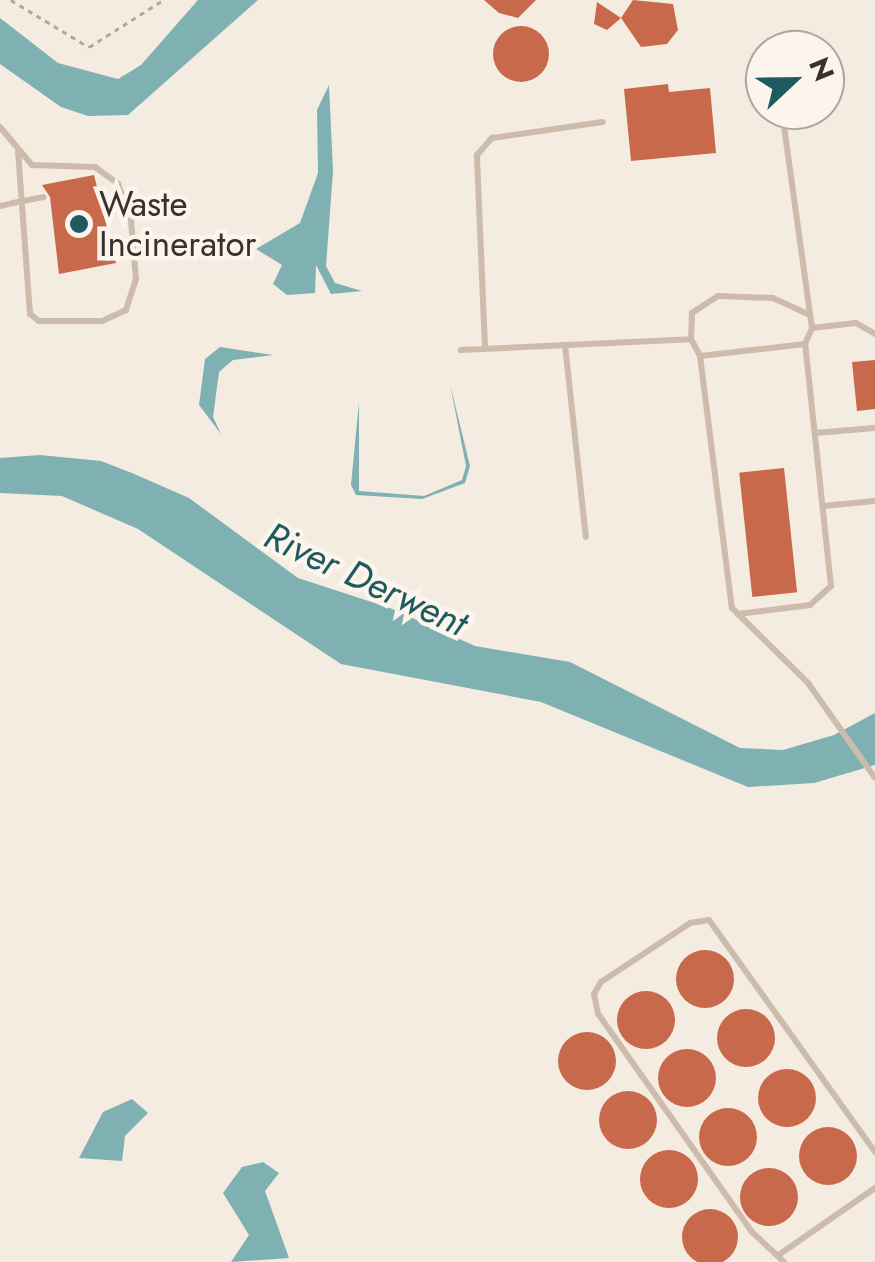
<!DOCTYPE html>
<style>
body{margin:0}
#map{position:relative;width:875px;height:1262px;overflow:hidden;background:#f4ebe1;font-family:Jost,sans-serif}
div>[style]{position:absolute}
.water>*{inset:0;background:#7fb0b2}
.building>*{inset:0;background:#c8694b;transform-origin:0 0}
.round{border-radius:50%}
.path>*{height:2.5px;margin-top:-1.25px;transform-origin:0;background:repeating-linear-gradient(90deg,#b9a596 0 5px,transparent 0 10px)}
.lane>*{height:6px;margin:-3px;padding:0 3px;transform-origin:3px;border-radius:3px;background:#cdbbac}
.lane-bridge>*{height:6px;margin:-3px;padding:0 3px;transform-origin:3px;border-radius:3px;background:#cdbbac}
.dots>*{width:28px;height:28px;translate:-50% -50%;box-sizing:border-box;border:5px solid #fbf5ee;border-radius:50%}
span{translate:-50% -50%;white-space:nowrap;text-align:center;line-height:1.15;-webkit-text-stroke:9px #fbf5ee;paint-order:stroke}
.poi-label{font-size:35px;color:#3b302b}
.left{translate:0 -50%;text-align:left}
.water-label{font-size:38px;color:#1f5a5e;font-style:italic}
.north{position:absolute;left:745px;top:30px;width:100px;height:100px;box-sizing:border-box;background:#fbf5ee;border:2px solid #aea6a0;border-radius:50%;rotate:68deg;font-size:28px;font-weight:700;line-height:40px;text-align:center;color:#3b302b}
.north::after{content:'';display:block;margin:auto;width:35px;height:45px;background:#1f5a5e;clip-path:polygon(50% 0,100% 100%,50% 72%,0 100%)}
</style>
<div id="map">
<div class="water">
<div style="clip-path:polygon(198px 0,258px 0,128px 115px,88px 116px,61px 107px,0 64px,0 18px,58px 63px,118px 79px,141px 65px)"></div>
<div style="clip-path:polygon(329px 85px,333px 171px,326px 266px,335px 283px,362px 291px,331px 294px,316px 265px,315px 293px,287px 295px,273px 284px,282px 265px,256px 249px,300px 223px,318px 173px,317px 110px)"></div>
<div style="clip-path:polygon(220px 347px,273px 355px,233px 360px,219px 372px,213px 417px,221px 434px,199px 405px,205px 359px)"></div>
<div style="clip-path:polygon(450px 384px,470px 466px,465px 483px,422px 499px,356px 495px,351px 485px,359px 402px,359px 491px,424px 496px,462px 480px,466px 466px)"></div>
<div style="clip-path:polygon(40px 455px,101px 461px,132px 473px,189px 498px,298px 578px,390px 608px,475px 646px,570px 662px,740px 748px,783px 750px,834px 735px,875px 713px,875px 765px,814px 783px,748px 787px,541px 702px,341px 664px,138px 529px,62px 496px,0 493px,0 458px)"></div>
<div style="clip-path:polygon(132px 1099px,148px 1113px,125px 1136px,122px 1161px,79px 1158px,103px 1112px)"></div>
<div style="clip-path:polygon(263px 1162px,279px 1173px,265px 1191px,289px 1258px,231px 1262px,249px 1235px,223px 1193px,242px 1167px)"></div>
</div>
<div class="building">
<div style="clip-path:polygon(484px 0,536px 0,518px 18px,499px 13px)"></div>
<div style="clip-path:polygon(633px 0,673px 4px,678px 30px,667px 44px,641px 47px,621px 18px,607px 30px,594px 24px,597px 2px,621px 18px)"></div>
<div class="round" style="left:493px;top:26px;width:56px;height:56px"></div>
<div style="clip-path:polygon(668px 84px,669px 92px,710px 88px,716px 153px,631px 161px,624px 89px)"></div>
<div style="clip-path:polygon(94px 175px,116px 263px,59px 274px,50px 197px,42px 185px)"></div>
<div style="clip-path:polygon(875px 360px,875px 409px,857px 411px,852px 362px)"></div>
<div style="left:784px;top:468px;width:125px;height:45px;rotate:84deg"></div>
<div class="round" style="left:676px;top:950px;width:58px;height:58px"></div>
<div class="round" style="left:617px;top:991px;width:58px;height:58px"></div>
<div class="round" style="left:717px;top:1009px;width:58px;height:58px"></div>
<div class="round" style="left:558px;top:1032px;width:58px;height:58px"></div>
<div class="round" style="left:658px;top:1049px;width:58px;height:58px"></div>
<div class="round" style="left:758px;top:1069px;width:58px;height:58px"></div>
<div class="round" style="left:599px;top:1091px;width:58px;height:58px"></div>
<div class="round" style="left:699px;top:1108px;width:58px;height:58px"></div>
<div class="round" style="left:799px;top:1127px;width:58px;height:58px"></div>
<div class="round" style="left:640px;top:1150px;width:58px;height:58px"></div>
<div class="round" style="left:740px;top:1168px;width:58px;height:58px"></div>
<div class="round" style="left:682px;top:1209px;width:56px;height:56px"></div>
</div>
<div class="path">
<div style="left:11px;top:0;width:91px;rotate:31.1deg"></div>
<div style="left:89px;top:47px;width:88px;rotate:-32.4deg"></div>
</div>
<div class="lane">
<div style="left:0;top:127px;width:50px;rotate:49.9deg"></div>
<div style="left:32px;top:165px;width:63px;rotate:1.8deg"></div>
<div style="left:95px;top:167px;width:29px;rotate:36deg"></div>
<div style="left:118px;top:184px;width:38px;rotate:70deg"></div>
<div style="left:131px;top:220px;width:59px;rotate:85.2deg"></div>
<div style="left:136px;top:279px;width:33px;rotate:108deg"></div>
<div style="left:126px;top:310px;width:26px;rotate:155deg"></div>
<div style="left:102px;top:321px;width:63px;rotate:180deg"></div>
<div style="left:39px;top:321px;width:11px;rotate:-142deg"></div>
<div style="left:30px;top:314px;width:163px;rotate:-94.2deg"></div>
<div style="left:0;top:206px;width:13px;rotate:-13deg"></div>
<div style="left:810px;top:315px;width:41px;rotate:-155.3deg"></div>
<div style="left:773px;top:298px;width:55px;rotate:-177.9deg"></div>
<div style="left:718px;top:296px;width:31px;rotate:147deg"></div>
<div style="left:692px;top:313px;width:26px;rotate:92deg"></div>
<div style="left:691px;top:339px;width:19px;rotate:62deg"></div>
<div style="left:700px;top:356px;width:254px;rotate:82.8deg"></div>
<div style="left:732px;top:608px;width:107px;rotate:44.6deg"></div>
<div style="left:808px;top:683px;width:116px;rotate:54.8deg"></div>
<div style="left:812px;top:328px;width:44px;rotate:-6.5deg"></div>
<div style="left:856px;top:323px;width:22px;rotate:30deg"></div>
<div style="left:565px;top:345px;width:193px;rotate:83.8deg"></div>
<div style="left:485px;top:348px;width:193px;rotate:-92.4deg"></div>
<div style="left:477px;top:155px;width:23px;rotate:-49deg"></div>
<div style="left:492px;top:138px;width:112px;rotate:-8.2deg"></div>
<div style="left:461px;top:350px;width:230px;rotate:-2.7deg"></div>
<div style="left:700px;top:356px;width:106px;rotate:-6.5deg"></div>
<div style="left:815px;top:433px;width:60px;rotate:-4.8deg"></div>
<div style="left:823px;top:506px;width:52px;rotate:-5.5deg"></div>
<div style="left:738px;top:614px;width:73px;rotate:-7.1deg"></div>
<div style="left:810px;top:605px;width:28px;rotate:-42deg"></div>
<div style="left:831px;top:586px;width:243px;rotate:-96.1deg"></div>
<div style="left:805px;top:344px;width:17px;rotate:-66deg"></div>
<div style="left:812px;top:328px;width:205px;rotate:-97.9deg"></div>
<div style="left:780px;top:1254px;width:116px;rotate:-34.8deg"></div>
<div style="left:784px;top:1262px;width:44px;rotate:-136.8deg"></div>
<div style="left:752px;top:1232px;width:267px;rotate:-125.2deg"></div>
<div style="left:598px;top:1014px;width:20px;rotate:-101deg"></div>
<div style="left:594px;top:994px;width:14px;rotate:-60deg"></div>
<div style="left:601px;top:982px;width:107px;rotate:-33.5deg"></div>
<div style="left:690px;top:923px;width:19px;rotate:-9deg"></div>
<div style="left:709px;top:920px;width:285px;rotate:54.4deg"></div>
</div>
<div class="lane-bridge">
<div style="left:13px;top:203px;width:31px;rotate:-11deg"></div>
</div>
<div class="dots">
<div style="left:79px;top:224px;background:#1f5a5e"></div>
</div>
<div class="poi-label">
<span class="left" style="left:99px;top:224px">Waste<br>Incinerator</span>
</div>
<div class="water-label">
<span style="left:366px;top:579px;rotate:25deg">River Derwent</span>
</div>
<div class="north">N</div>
</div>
